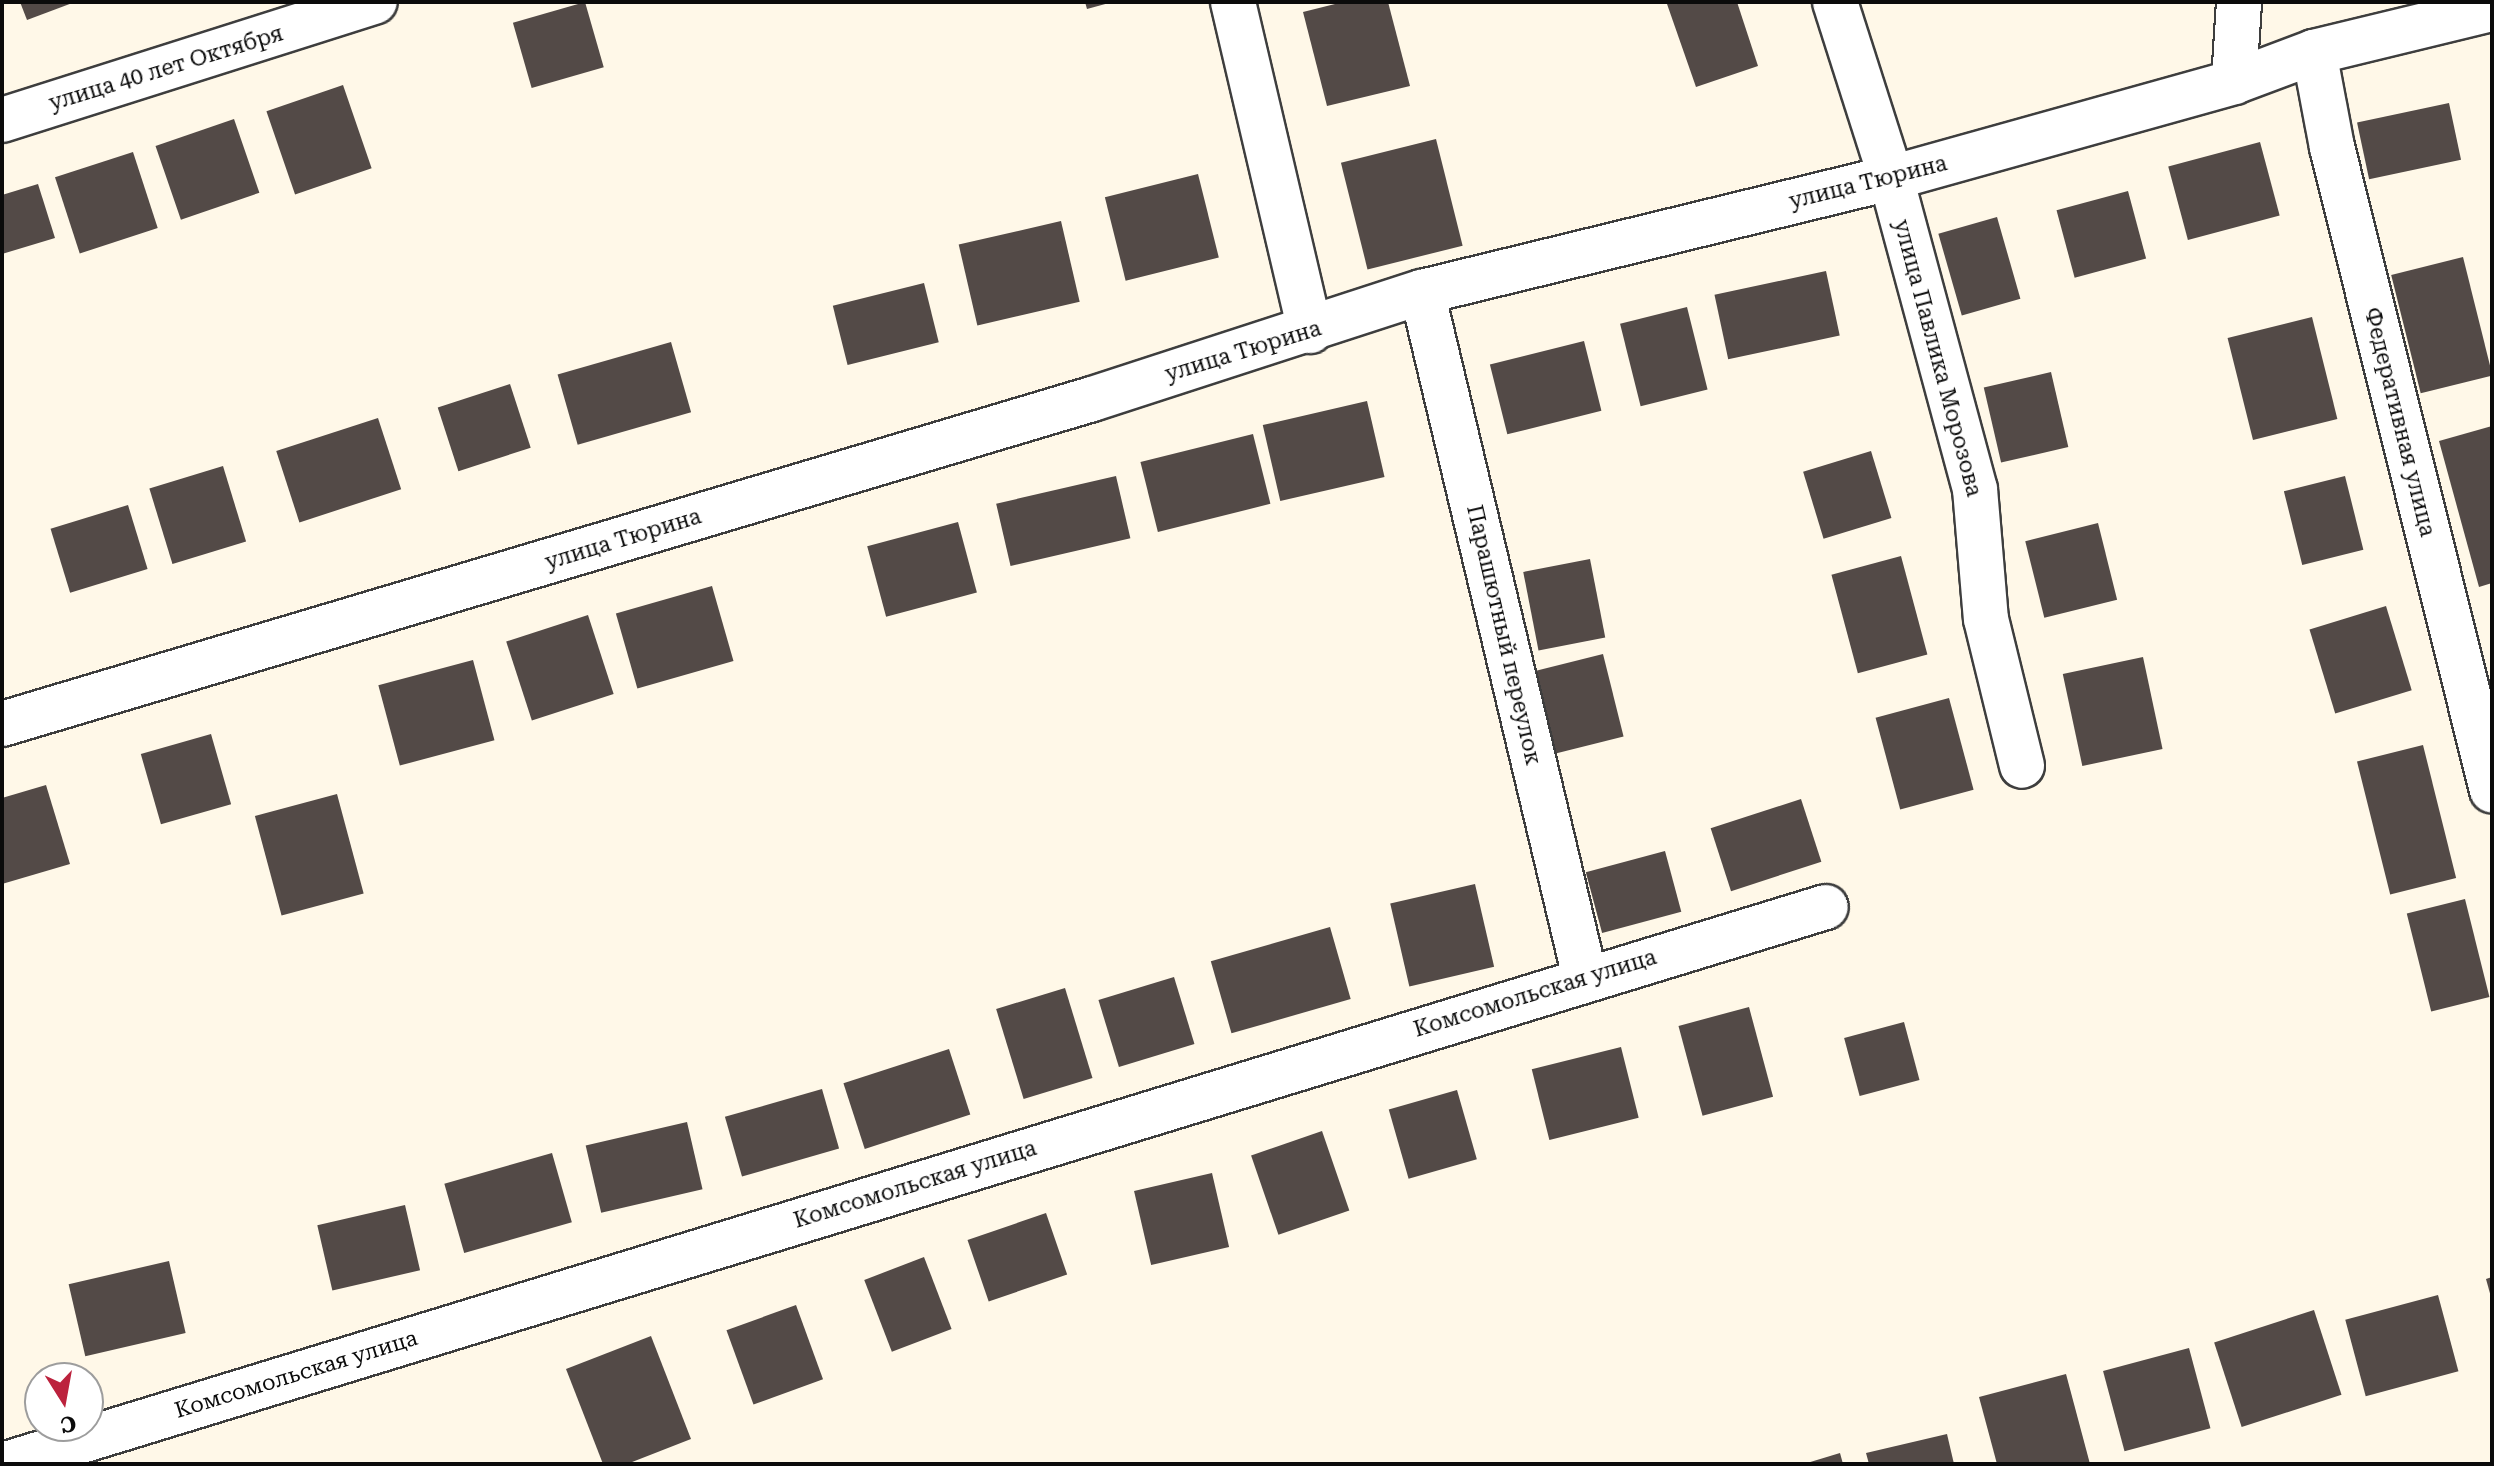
<!DOCTYPE html>
<meta charset="utf-8">
<style>
body{margin:0}
#map{position:relative;width:2494px;height:1466px;overflow:hidden;background:#fff8e8;font-family:"Roboto Serif",serif}
div>[style]{position:absolute}
.building>*{inset:0;background:#534a47;transform-origin:0 0}
.roads{filter:drop-shadow(2px 0 #3e3e3e) drop-shadow(-2px 0 #3e3e3e) drop-shadow(0 2px #3e3e3e) drop-shadow(0 -2px #3e3e3e)}
.minor>*{height:44px;margin:-22px;padding:0 22px;transform-origin:22px;border-radius:22px;background:#fff}
.tertiary>*{height:44px;margin:-22px;padding:0 22px;transform-origin:22px;border-radius:22px;background:#fff}
span{translate:-50% -50%;white-space:nowrap;text-align:center;line-height:1.15;-webkit-text-stroke:8px #fff;paint-order:stroke}
.street-label{font-size:22px;color:#0b0b0b}
.frame{position:absolute;inset:0;border:4px solid #0b0b0b;pointer-events:none}
.north{position:absolute;left:24px;top:1362px;width:80px;height:80px;box-sizing:border-box;background:#fff;border:2px solid #9d9d9d;border-radius:50%;rotate:169deg;font-size:22px;font-weight:700;line-height:32px;text-align:center;color:#0b0b0b}
.north::after{content:'';display:block;margin:auto;width:28px;height:36px;background:#bc223d;clip-path:polygon(50% 0,100% 100%,50% 72%,0 100%)}
</style>
<div id="map">
<div class="building">
<div style="clip-path:polygon(20px 2px,75px 2px,27px 20px)"></div>
<div style="left:585px;top:2px;width:68px;height:75px;rotate:74deg"></div>
<div style="clip-path:polygon(1085px 2px,1109px 2px,1109px 3px,1087px 9px)"></div>
<div style="clip-path:polygon(1343px 2px,1388px 2px,1410px 86px,1327px 106px,1303px 12px)"></div>
<div style="clip-path:polygon(1737px 2px,1758px 66px,1696px 87px,1667px 4px)"></div>
<div style="left:343px;top:85px;width:88px;height:81px;rotate:71deg"></div>
<div style="left:2449px;top:103px;width:58px;height:94px;rotate:78deg"></div>
<div style="left:234px;top:119px;width:78px;height:83px;rotate:71deg"></div>
<div style="left:1436px;top:139px;width:110px;height:98px;rotate:76deg"></div>
<div style="left:2260px;top:142px;width:76px;height:95px;rotate:75deg"></div>
<div style="left:133px;top:152px;width:80px;height:82px;rotate:72deg"></div>
<div style="left:1198px;top:174px;width:86px;height:96px;rotate:76deg"></div>
<div style="clip-path:polygon(38px 184px,55px 238px,2px 254px,2px 195px)"></div>
<div style="left:2128px;top:191px;width:70px;height:74px;rotate:75deg"></div>
<div style="left:1997px;top:217px;width:85px;height:61px;rotate:74deg"></div>
<div style="left:1061px;top:221px;width:83px;height:105px;rotate:77deg"></div>
<div style="left:2463px;top:257px;width:122px;height:74px;rotate:76deg"></div>
<div style="left:1826px;top:271px;width:66px;height:114px;rotate:78deg"></div>
<div style="left:924px;top:283px;width:61px;height:94px;rotate:76deg"></div>
<div style="left:1687px;top:307px;width:85px;height:69px;rotate:76deg"></div>
<div style="left:2312px;top:317px;width:105px;height:87px;rotate:76deg"></div>
<div style="left:1584px;top:341px;width:72px;height:97px;rotate:76deg"></div>
<div style="left:671px;top:342px;width:73px;height:118px;rotate:74deg"></div>
<div style="left:2051px;top:372px;width:77px;height:69px;rotate:77deg"></div>
<div style="left:510px;top:384px;width:67px;height:76px;rotate:72deg"></div>
<div style="left:1367px;top:401px;width:78px;height:107px;rotate:77deg"></div>
<div style="left:378px;top:418px;width:75px;height:107px;rotate:72deg"></div>
<div style="clip-path:polygon(2492px 426px,2492px 583px,2479px 587px,2439px 441px)"></div>
<div style="left:1253px;top:434px;width:72px;height:116px;rotate:76deg"></div>
<div style="left:1871px;top:451px;width:70px;height:71px;rotate:73deg"></div>
<div style="left:223px;top:466px;width:79px;height:77px;rotate:73deg"></div>
<div style="left:1116px;top:476px;width:64px;height:123px;rotate:77deg"></div>
<div style="left:2345px;top:476px;width:76px;height:63px;rotate:76deg"></div>
<div style="left:128px;top:505px;width:67px;height:81px;rotate:73deg"></div>
<div style="left:958px;top:522px;width:73px;height:94px;rotate:75deg"></div>
<div style="left:2098px;top:523px;width:79px;height:75px;rotate:76deg"></div>
<div style="left:1901px;top:556px;width:102px;height:72px;rotate:75deg"></div>
<div style="left:1590px;top:559px;width:80px;height:68px;rotate:79deg"></div>
<div style="left:712px;top:586px;width:78px;height:100px;rotate:74deg"></div>
<div style="left:2386px;top:606px;width:88px;height:80px;rotate:73deg"></div>
<div style="left:588px;top:615px;width:83px;height:86px;rotate:72deg"></div>
<div style="left:1603px;top:654px;width:85px;height:71px;rotate:76deg"></div>
<div style="left:2143px;top:657px;width:94px;height:82px;rotate:78deg"></div>
<div style="left:473px;top:660px;width:83px;height:98px;rotate:75deg"></div>
<div style="left:1949px;top:698px;width:95px;height:76px;rotate:75deg"></div>
<div style="left:211px;top:734px;width:73px;height:73px;rotate:74deg"></div>
<div style="left:2423px;top:745px;width:137px;height:68px;rotate:76deg"></div>
<div style="clip-path:polygon(46px 785px,70px 864px,2px 884px,2px 798px)"></div>
<div style="left:337px;top:794px;width:103px;height:85px;rotate:75deg"></div>
<div style="left:1801px;top:799px;width:66px;height:95px;rotate:72deg"></div>
<div style="left:1665px;top:851px;width:63px;height:82px;rotate:75deg"></div>
<div style="left:1475px;top:884px;width:85px;height:87px;rotate:77deg"></div>
<div style="left:2465px;top:899px;width:101px;height:60px;rotate:76deg"></div>
<div style="left:1330px;top:927px;width:75px;height:124px;rotate:74deg"></div>
<div style="left:1174px;top:977px;width:70px;height:79px;rotate:73deg"></div>
<div style="left:1065px;top:988px;width:94px;height:72px;rotate:73deg"></div>
<div style="left:1749px;top:1007px;width:93px;height:73px;rotate:75deg"></div>
<div style="left:1904px;top:1022px;width:60px;height:62px;rotate:75deg"></div>
<div style="left:1621px;top:1047px;width:73px;height:92px;rotate:76deg"></div>
<div style="left:949px;top:1049px;width:69px;height:111px;rotate:72deg"></div>
<div style="left:822px;top:1089px;width:62px;height:101px;rotate:74deg"></div>
<div style="left:1457px;top:1090px;width:72px;height:71px;rotate:74deg"></div>
<div style="left:687px;top:1122px;width:69px;height:104px;rotate:77deg"></div>
<div style="left:1322px;top:1131px;width:84px;height:75px;rotate:71deg"></div>
<div style="left:552px;top:1153px;width:72px;height:112px;rotate:74deg"></div>
<div style="left:1212px;top:1173px;width:76px;height:80px;rotate:77deg"></div>
<div style="left:405px;top:1205px;width:67px;height:90px;rotate:77deg"></div>
<div style="left:1046px;top:1213px;width:65px;height:83px;rotate:71deg"></div>
<div style="left:924px;top:1257px;width:77px;height:64px;rotate:69deg"></div>
<div style="left:169px;top:1261px;width:74px;height:103px;rotate:77deg"></div>
<div style="clip-path:polygon(2492px 1277px,2492px 1297px,2491px 1297px,2486px 1279px)"></div>
<div style="left:2438px;top:1295px;width:79px;height:96px;rotate:75deg"></div>
<div style="left:796px;top:1305px;width:79px;height:74px;rotate:70deg"></div>
<div style="left:2314px;top:1310px;width:89px;height:105px;rotate:72deg"></div>
<div style="clip-path:polygon(651px 1336px,691px 1439px,627px 1464px,603px 1464px,566px 1369px)"></div>
<div style="left:2189px;top:1348px;width:83px;height:89px;rotate:75deg"></div>
<div style="clip-path:polygon(2066px 1374px,2090px 1464px,1997px 1464px,1979px 1397px)"></div>
<div style="clip-path:polygon(1947px 1434px,1954px 1464px,1869px 1464px,1866px 1453px)"></div>
<div style="clip-path:polygon(1840px 1453px,1843px 1464px,1807px 1464px,1807px 1463px)"></div>
</div>
<div class="roads">
<div class="minor">
<div style="left:1233px;top:2px;width:338px;rotate:76.8deg"></div>
<div style="left:1835px;top:2px;width:185px;rotate:72.3deg"></div>
<div style="left:1891px;top:178px;width:322px;rotate:74.9deg"></div>
<div style="left:1975px;top:489px;width:130px;rotate:85.2deg"></div>
<div style="left:1986px;top:619px;width:151px;rotate:76.2deg"></div>
<div style="left:2314px;top:52px;width:97px;rotate:79.3deg"></div>
<div style="left:2332px;top:147px;width:663px;rotate:76.03deg"></div>
<div style="left:2234px;top:82px;width:80px;rotate:-86.4deg"></div>
<div style="left:2px;top:120px;width:391px;rotate:-17.6deg"></div>
<div style="left:1422px;top:292px;width:704px;rotate:76.62deg"></div>
<div style="left:6px;top:1464px;width:1903px;rotate:-17.02deg"></div>
</div>
<div class="tertiary">
<div style="left:2px;top:724px;width:1137px;rotate:-16.6deg"></div>
<div style="left:1092px;top:399px;width:347px;rotate:-18deg"></div>
<div style="left:1422px;top:292px;width:483px;rotate:-13.7deg"></div>
<div style="left:1891px;top:178px;width:356px;rotate:-15.6deg"></div>
<div style="left:2234px;top:82px;width:85px;rotate:-20.6deg"></div>
<div style="left:2314px;top:52px;width:183px;rotate:-13.6deg"></div>
</div>
</div>
<div class="street-label">
<span style="left:166px;top:68px;rotate:-17deg">улица 40 лет Октября</span>
<span style="left:1868px;top:182px;rotate:-14deg">улица Тюрина</span>
<span style="left:1243px;top:351px;rotate:-17deg">улица Тюрина</span>
<span style="left:1938px;top:358px;rotate:75deg">улица Павлика Морозова</span>
<span style="left:2400px;top:422px;rotate:76deg">Федеративная улица</span>
<span style="left:623px;top:539px;rotate:-17deg">улица Тюрина</span>
<span style="left:1504px;top:635px;rotate:77deg">Парашютный переулок</span>
<span style="left:1535px;top:993px;rotate:-17deg">Комсомольская улица</span>
<span style="left:915px;top:1184px;rotate:-17deg">Комсомольская улица</span>
<span style="left:296px;top:1374px;rotate:-17deg">Комсомольская улица</span>
</div>
<div class="frame"></div>
<div class="north">С</div>
</div>
